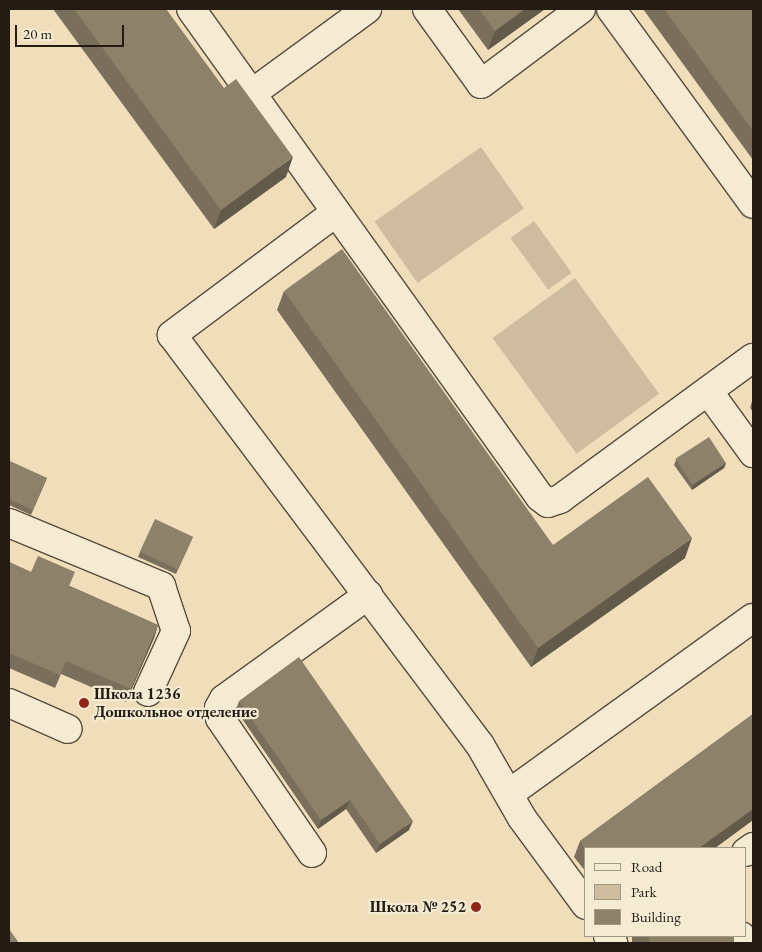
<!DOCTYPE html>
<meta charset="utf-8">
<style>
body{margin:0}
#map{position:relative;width:762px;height:952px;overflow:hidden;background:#f0deba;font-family:"EB Garamond",serif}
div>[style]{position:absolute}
.green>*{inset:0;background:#cdbd9e;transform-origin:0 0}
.roads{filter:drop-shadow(1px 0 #574c3d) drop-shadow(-1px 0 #574c3d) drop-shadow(0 1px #574c3d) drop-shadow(0 -1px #574c3d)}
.minor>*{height:28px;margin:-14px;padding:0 14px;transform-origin:14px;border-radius:14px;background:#f5ead2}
.wall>*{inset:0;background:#7a6f5b;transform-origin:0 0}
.shaded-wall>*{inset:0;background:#635a4a}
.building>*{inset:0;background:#8e816a;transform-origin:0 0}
.dots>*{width:14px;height:14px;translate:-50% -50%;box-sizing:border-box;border:2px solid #f5ead2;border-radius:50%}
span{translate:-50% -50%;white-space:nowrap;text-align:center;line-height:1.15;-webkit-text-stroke:4.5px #f5ead2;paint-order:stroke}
.poi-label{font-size:16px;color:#241c13;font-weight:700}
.left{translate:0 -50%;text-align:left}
.right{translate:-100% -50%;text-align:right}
.frame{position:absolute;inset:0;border:10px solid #241c13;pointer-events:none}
.legend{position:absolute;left:584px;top:847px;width:162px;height:90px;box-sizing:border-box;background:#f5ead2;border:1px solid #a19886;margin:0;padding:6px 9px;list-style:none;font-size:15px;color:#241c13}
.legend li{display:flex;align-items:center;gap:10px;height:25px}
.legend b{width:25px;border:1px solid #a19886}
.scale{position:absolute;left:15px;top:25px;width:109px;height:22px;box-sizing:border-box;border:2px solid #241c13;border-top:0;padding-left:6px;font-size:15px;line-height:18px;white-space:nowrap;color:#241c13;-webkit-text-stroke:4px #f5ead2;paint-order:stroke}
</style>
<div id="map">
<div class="green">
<div style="left:481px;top:147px;width:75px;height:130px;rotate:55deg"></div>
<div style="left:534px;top:221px;width:64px;height:29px;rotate:54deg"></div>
<div style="left:575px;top:278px;width:143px;height:102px;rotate:54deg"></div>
</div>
<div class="roads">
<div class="minor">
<div style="left:191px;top:9px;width:600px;rotate:54.43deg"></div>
<div style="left:540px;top:497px;width:10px;rotate:37deg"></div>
<div style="left:548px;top:503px;width:13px;rotate:-18deg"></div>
<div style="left:560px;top:499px;width:239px;rotate:-36.2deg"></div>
<div style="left:427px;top:9px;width:92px;rotate:54.2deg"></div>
<div style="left:481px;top:84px;width:125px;rotate:-36.9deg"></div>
<div style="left:611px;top:9px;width:241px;rotate:53.9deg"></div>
<div style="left:251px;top:94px;width:144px;rotate:-36.2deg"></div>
<div style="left:335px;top:213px;width:204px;rotate:143.2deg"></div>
<div style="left:172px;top:335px;width:513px;rotate:53.09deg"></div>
<div style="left:480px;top:745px;width:84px;rotate:60.1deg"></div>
<div style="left:522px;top:818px;width:108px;rotate:53.7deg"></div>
<div style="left:708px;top:391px;width:77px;rotate:54deg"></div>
<div style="left:9px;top:523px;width:165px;rotate:22.5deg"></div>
<div style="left:161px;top:586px;width:47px;rotate:71.6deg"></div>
<div style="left:176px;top:631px;width:67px;rotate:114.7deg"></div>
<div style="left:9px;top:703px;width:64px;rotate:23.8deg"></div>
<div style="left:510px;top:793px;width:299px;rotate:-35.8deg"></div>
<div style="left:746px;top:852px;width:9px;rotate:-36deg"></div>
<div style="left:312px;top:853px;width:163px;rotate:-124.3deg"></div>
<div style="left:220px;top:718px;width:10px;rotate:-96deg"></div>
<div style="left:219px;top:708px;width:10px;rotate:-61deg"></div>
<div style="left:224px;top:699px;width:178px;rotate:-35.8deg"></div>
<div style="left:608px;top:936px;width:9px;rotate:54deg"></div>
<div style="left:741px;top:936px;width:9px;rotate:49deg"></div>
</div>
</div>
<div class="wall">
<div style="clip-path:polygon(53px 9px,166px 9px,286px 177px,214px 229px)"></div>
<div style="clip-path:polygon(458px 9px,545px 9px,488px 50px)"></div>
<div style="clip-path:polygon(643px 9px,753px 9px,753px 160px)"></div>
<div style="clip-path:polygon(284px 291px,553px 545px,685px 558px,531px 667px,277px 310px)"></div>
<div style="clip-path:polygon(753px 398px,753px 412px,750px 408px)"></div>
<div style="clip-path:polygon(676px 460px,726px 463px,724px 468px,692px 490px,674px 465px)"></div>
<div style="clip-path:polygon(9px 462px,47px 478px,31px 515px,9px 505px)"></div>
<div style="clip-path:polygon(193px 537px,176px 574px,138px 557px,140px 552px)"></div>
<div style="clip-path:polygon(9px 562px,31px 572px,70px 586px,158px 625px,154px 638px,126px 702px,61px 674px,55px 688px,9px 668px)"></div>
<div style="clip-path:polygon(239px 701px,409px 830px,376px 853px,346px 809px,318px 829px,236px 710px)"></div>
<div style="clip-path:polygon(753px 714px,753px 820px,715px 848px,586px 848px,586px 872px,574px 857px,580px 841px)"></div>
<div style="left:632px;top:936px;width:102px;height:9px"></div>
</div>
<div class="shaded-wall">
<div style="clip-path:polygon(525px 9px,545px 9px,488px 50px,495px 31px)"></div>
<div style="clip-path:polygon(293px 157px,286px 177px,214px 229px,221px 210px)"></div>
<div style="clip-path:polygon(726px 463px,724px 468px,692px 490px,693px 485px)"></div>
<div style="clip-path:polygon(692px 538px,685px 558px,531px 667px,538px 648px)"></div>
<div style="clip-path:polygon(158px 625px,154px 638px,126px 702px,131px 689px)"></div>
<div style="clip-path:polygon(350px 800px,346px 809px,318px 829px,321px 820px)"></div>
<div style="clip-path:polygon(753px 809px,753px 820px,715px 848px,699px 848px)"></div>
<div style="clip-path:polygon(413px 821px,409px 830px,376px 853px,380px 844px)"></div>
</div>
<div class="building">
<div style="clip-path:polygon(74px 9px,166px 9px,224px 88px,236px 79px,293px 157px,221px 210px)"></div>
<div style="clip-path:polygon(479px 9px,525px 9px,495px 31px)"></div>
<div style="clip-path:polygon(664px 9px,753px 9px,753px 131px)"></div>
<div style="clip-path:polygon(342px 249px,553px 545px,648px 477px,692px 538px,538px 648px,284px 291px)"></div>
<div style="left:709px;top:437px;width:31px;height:40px;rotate:57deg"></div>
<div style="clip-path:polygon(10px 461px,47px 478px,33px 510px,9px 499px,9px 462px)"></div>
<div style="left:155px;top:519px;width:42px;height:36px;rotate:25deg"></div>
<div style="clip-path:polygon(38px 556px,75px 572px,69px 586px,158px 625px,131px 689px,66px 661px,60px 675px,9px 653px,9px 562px,31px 572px)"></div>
<div style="clip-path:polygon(299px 657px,413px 821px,380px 844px,350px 800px,321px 820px,239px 701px)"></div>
<div style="clip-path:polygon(753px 714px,753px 809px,699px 848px,586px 849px,580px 841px)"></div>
<div style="clip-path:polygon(9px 929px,19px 943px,9px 943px)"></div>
<div style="left:649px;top:936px;width:85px;height:9px"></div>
</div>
<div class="dots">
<div style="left:84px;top:703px;background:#8f2418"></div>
<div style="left:476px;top:907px;background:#8f2418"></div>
</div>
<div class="poi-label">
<span class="left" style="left:94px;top:703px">Школа 1236<br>Дошкольное отделение</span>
<span class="right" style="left:466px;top:907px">Школа № 252</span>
</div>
<div class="frame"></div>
<ul class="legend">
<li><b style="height:6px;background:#f5ead2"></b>Road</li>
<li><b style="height:14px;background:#cdbd9e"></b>Park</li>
<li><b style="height:14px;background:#8e816a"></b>Building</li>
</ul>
<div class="scale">20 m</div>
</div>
